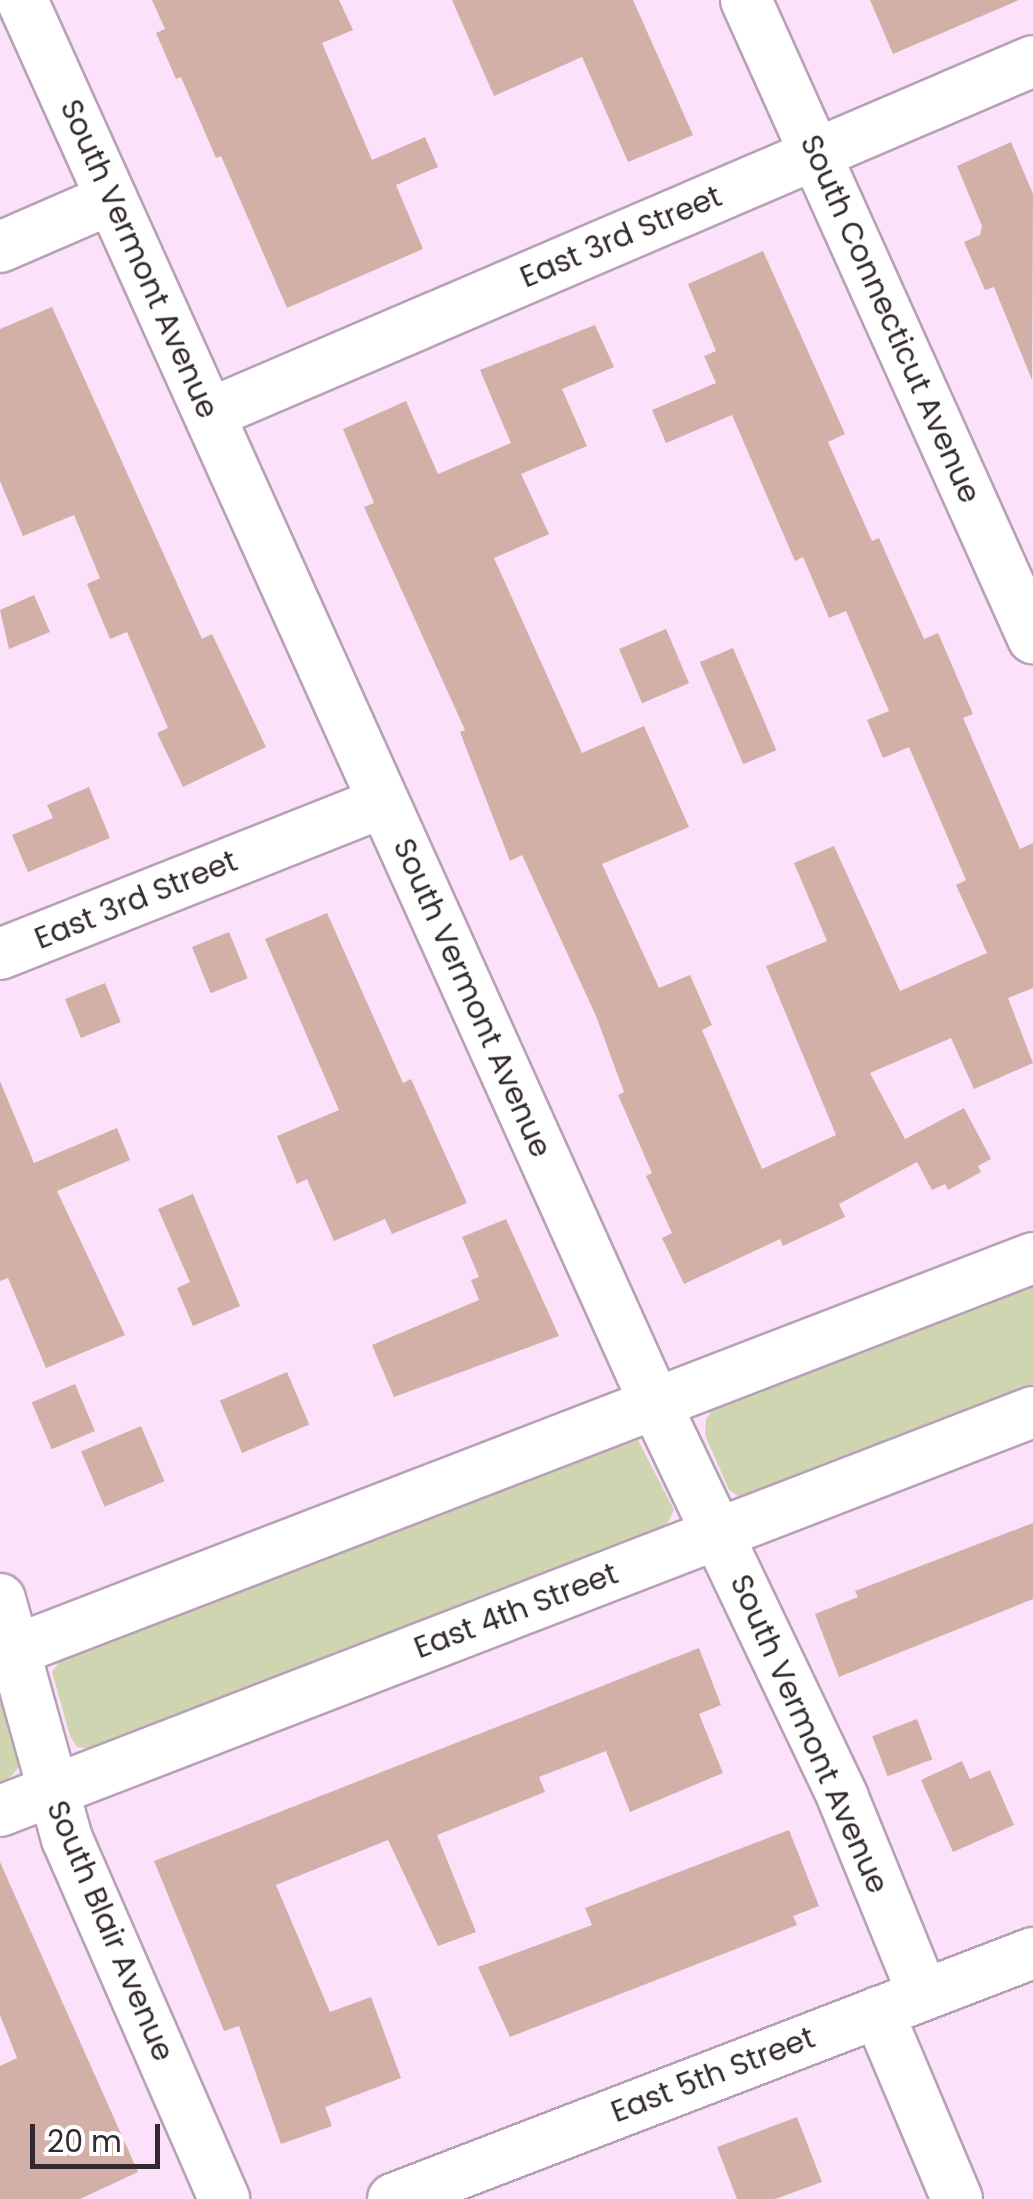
<!DOCTYPE html>
<style>
body{margin:0}
#map{position:relative;width:1033px;height:2199px;overflow:hidden;background:#fbe1fa;font-family:Poppins,sans-serif}
div>[style]{position:absolute}
.green>*{inset:0;background:#cfd5b1}
.building>*{inset:0;background:#d3b0a7;transform-origin:0 0}
.roads{filter:drop-shadow(2px 0 #b8a0b7) drop-shadow(-2px 0 #b8a0b7) drop-shadow(0 2px #b8a0b7) drop-shadow(0 -2px #b8a0b7)}
.minor>*{height:50px;margin:-25px;padding:0 25px;transform-origin:25px;border-radius:25px;background:#fff}
span{translate:-50% -50%;white-space:nowrap;text-align:center;line-height:1.15;-webkit-text-stroke:9px #fff;paint-order:stroke}
.street-label{font-size:30px;color:#332932}
.scale{position:absolute;left:30px;top:2124px;width:130px;height:45px;box-sizing:border-box;border:5px solid #332932;border-top:0;padding-left:12px;font-size:30px;line-height:35px;white-space:nowrap;color:#332932;-webkit-text-stroke:8px #fff;paint-order:stroke}
</style>
<div id="map">
<div class="green">
<div style="clip-path:polygon(1033px 1283px,1033px 1389px,741px 1498px,729px 1490px,705px 1435px,706px 1419px,716px 1405px)"></div>
<div style="clip-path:polygon(638px 1440px,674px 1510px,663px 1532px,93px 1749px,77px 1747px,70px 1736px,52px 1672px,63px 1657px)"></div>
<div style="clip-path:polygon(0 1701px,21px 1764px,0 1790px)"></div>
</div>
<div class="building">
<div style="clip-path:polygon(152px 0,339px 0,353px 30px,322px 43px,372px 160px,425px 137px,438px 167px,396px 185px,423px 249px,287px 308px,221px 156px,216px 158px,181px 77px,176px 79px,156px 33px,165px 29px)"></div>
<div style="clip-path:polygon(452px 0,633px 0,693px 135px,628px 162px,582px 57px,494px 96px)"></div>
<div style="clip-path:polygon(870px 0,1019px 0,893px 54px)"></div>
<div style="clip-path:polygon(1011px 142px,1033px 194px,1032px 380px,994px 287px,985px 290px,964px 242px,980px 235px,982px 226px,957px 166px)"></div>
<div style="clip-path:polygon(763px 251px,845px 434px,828px 442px,872px 541px,879px 538px,924px 639px,938px 633px,973px 714px,963px 718px,1020px 849px,1033px 843px,1033px 988px,1008px 998px,1033px 1063px,974px 1089px,951px 1038px,870px 1073px,905px 1139px,964px 1108px,991px 1159px,978px 1166px,981px 1172px,948px 1190px,945px 1184px,932px 1190px,917px 1162px,839px 1204px,845px 1217px,783px 1246px,780px 1239px,684px 1284px,662px 1238px,672px 1233px,646px 1176px,652px 1173px,618px 1095px,624px 1092px,596px 1016px,522px 855px,510px 861px,460px 732px,465px 730px,364px 507px,374px 503px,343px 429px,406px 401px,438px 474px,511px 443px,480px 370px,595px 325px,614px 367px,562px 389px,587px 446px,521px 474px,549px 534px,494px 558px,582px 753px,644px 726px,689px 827px,602px 864px,659px 988px,690px 975px,712px 1025px,702px 1030px,762px 1169px,836px 1135px,766px 966px,827px 941px,794px 863px,834px 846px,900px 991px,987px 953px,956px 885px,966px 880px,909px 747px,883px 758px,867px 720px,889px 711px,846px 611px,829px 618px,803px 557px,795px 561px,732px 415px,666px 443px,652px 410px,716px 383px,704px 356px,716px 351px,688px 284px)"></div>
<div style="clip-path:polygon(52px 307px,202px 639px,212px 634px,266px 747px,183px 787px,157px 733px,168px 728px,127px 632px,110px 639px,87px 584px,100px 578px,74px 515px,23px 536px,0 481px,0 329px)"></div>
<div style="clip-path:polygon(34px 595px,50px 632px,9px 649px,0 610px)"></div>
<div style="left:666px;top:629px;width:59px;height:51px;rotate:67deg"></div>
<div style="left:733px;top:648px;width:111px;height:36px;rotate:67deg"></div>
<div style="clip-path:polygon(89px 787px,110px 838px,28px 872px,12px 835px,53px 818px,47px 805px)"></div>
<div style="clip-path:polygon(327px 913px,403px 1083px,411px 1079px,467px 1203px,392px 1234px,385px 1219px,334px 1241px,307px 1179px,297px 1184px,277px 1136px,339px 1110px,265px 939px)"></div>
<div style="left:229px;top:932px;width:50px;height:40px;rotate:68deg"></div>
<div style="left:105px;top:983px;width:42px;height:43px;rotate:68deg"></div>
<div style="clip-path:polygon(0 1081px,34px 1163px,117px 1128px,130px 1160px,57px 1191px,125px 1335px,46px 1368px,8px 1278px,0 1281px)"></div>
<div style="clip-path:polygon(193px 1194px,240px 1306px,193px 1326px,177px 1288px,190px 1282px,158px 1209px)"></div>
<div style="clip-path:polygon(506px 1219px,559px 1336px,394px 1397px,372px 1345px,479px 1300px,471px 1280px,479px 1277px,462px 1237px)"></div>
<div style="left:287px;top:1372px;width:57px;height:73px;rotate:67deg"></div>
<div style="left:75px;top:1384px;width:51px;height:47px;rotate:67deg"></div>
<div style="left:141px;top:1426px;width:60px;height:65px;rotate:67deg"></div>
<div style="clip-path:polygon(1033px 1523px,1033px 1599px,839px 1677px,815px 1614px,858px 1597px,855px 1591px)"></div>
<div style="clip-path:polygon(699px 1648px,721px 1705px,699px 1714px,723px 1773px,630px 1812px,606px 1751px,539px 1777px,545px 1792px,437px 1835px,476px 1932px,438px 1946px,388px 1840px,276px 1885px,330px 2012px,371px 1997px,401px 2078px,325px 2107px,332px 2126px,281px 2144px,239px 2026px,224px 2031px,154px 1861px)"></div>
<div style="left:917px;top:1719px;width:43px;height:48px;rotate:69deg"></div>
<div style="clip-path:polygon(962px 1761px,970px 1779px,990px 1770px,1014px 1825px,953px 1852px,921px 1780px)"></div>
<div style="clip-path:polygon(789px 1830px,819px 1906px,793px 1916px,797px 1925px,510px 2037px,478px 1967px,592px 1925px,585px 1908px)"></div>
<div style="clip-path:polygon(0 1862px,138px 2172px,80px 2199px,0 2199px,0 2066px,17px 2058px,0 2015px)"></div>
<div style="clip-path:polygon(797px 2117px,822px 2182px,775px 2199px,737px 2199px,717px 2147px)"></div>
</div>
<div class="roads">
<div class="minor">
<div style="left:22px;top:0;width:1539px;rotate:65.72deg"></div>
<div style="left:655px;top:1403px;width:437px;rotate:64.5deg"></div>
<div style="left:843px;top:1798px;width:212px;rotate:67.8deg"></div>
<div style="left:746px;top:0;width:700px;rotate:65.78deg"></div>
<div style="left:0;top:247px;width:121px;rotate:-23.4deg"></div>
<div style="left:209px;top:414px;width:896px;rotate:-23.19deg"></div>
<div style="left:0;top:954px;width:412px;rotate:-21.6deg"></div>
<div style="left:0;top:1599px;width:249px;rotate:74.4deg"></div>
<div style="left:67px;top:1839px;width:393px;rotate:66.4deg"></div>
<div style="left:0;top:1656px;width:1107px;rotate:-21.07deg"></div>
<div style="left:0;top:1811px;width:1107px;rotate:-21.12deg"></div>
<div style="left:878px;top:2012px;width:203px;rotate:67.1deg"></div>
<div style="left:393px;top:2199px;width:686px;rotate:-21.03deg"></div>
</div>
</div>
<div class="street-label">
<span style="left:621px;top:237px;rotate:-23deg">East 3rd Street</span>
<span style="left:139px;top:259px;rotate:66deg">South Vermont Avenue</span>
<span style="left:890px;top:319px;rotate:66deg">South Connecticut Avenue</span>
<span style="left:136px;top:900px;rotate:-22deg">East 3rd Street</span>
<span style="left:472px;top:998px;rotate:66deg">South Vermont Avenue</span>
<span style="left:516px;top:1611px;rotate:-21deg">East 4th Street</span>
<span style="left:809px;top:1734px;rotate:66deg">South Vermont Avenue</span>
<span style="left:110px;top:1931px;rotate:67deg">South Blair Avenue</span>
<span style="left:713px;top:2075px;rotate:-21deg">East 5th Street</span>
</div>
<div class="scale">20 m</div>
</div>
